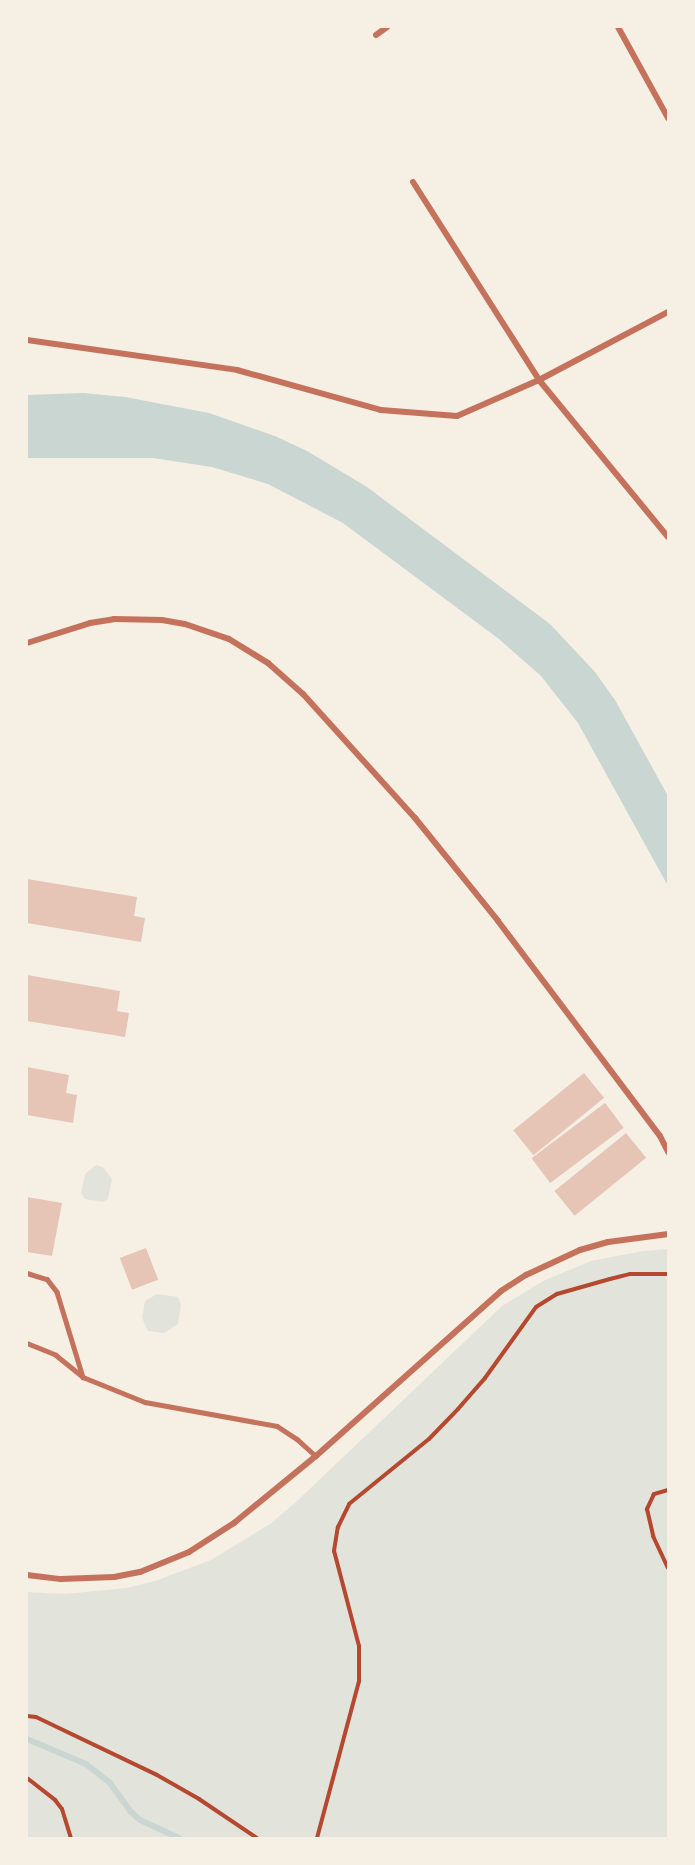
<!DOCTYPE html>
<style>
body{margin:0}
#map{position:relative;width:695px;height:1865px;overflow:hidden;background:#f6efe4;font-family:"Exo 2",sans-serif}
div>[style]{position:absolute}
.green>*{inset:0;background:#e2e4dc}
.water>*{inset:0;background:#c9d6d2}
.stream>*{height:6px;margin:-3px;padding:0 3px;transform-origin:3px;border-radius:3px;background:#c9d6d2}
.building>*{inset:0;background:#e6c5b7;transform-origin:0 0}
.path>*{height:4px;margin:-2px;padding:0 2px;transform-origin:2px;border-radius:2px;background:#b5482f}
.service>*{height:4.5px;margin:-2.25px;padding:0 2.25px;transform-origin:2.25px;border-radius:2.25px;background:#c5725c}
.minor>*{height:6px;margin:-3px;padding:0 3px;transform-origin:3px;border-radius:3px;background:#c5725c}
span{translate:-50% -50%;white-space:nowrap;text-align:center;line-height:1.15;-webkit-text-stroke:6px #f6efe4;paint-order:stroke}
.frame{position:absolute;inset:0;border:28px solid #f6efe4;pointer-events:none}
</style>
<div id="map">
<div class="green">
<div style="clip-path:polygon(96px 1165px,103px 1167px,112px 1179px,108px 1199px,103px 1202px,85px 1199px,81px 1193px,85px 1174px)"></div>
<div style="clip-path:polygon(668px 1249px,668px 1838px,27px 1838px,27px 1592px,65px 1594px,126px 1588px,155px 1581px,211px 1560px,270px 1524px,296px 1502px,502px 1306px,545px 1280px,591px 1261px,643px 1251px)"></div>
<div style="clip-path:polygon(157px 1294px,178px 1297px,181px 1304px,178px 1324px,164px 1333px,148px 1331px,142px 1318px,145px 1301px)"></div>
</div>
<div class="water">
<div style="clip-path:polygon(83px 393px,125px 397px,209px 413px,275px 436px,307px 451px,367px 487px,550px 624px,595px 672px,615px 700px,668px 796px,668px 886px,578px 723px,541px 676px,499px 639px,343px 523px,268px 484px,212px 467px,153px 458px,27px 458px,27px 395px)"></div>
</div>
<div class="stream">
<div style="left:27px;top:1739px;width:64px;rotate:23deg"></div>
<div style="left:86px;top:1764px;width:31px;rotate:38deg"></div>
<div style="left:110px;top:1783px;width:34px;rotate:54deg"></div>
<div style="left:130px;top:1811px;width:13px;rotate:42deg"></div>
<div style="left:140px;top:1820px;width:43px;rotate:24.8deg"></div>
</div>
<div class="building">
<div style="clip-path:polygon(27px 879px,137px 897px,134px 916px,145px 918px,141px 942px,27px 923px)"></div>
<div style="clip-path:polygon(27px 975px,120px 991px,117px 1011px,129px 1013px,125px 1037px,27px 1021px)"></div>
<div style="clip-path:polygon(27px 1067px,69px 1075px,66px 1093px,77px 1095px,73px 1123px,27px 1115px)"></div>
<div style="left:584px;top:1073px;width:32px;height:91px;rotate:51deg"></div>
<div style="left:605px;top:1103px;width:31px;height:92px;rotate:53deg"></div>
<div style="left:626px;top:1133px;width:32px;height:92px;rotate:51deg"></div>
<div style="clip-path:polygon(27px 1197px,62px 1203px,52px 1256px,27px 1252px)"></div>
<div style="left:146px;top:1248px;width:34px;height:28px;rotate:69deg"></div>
</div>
<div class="path">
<div style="left:668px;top:1490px;width:15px;rotate:164deg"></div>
<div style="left:654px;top:1494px;width:17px;rotate:115deg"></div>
<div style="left:647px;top:1509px;width:28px;rotate:77deg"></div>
<div style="left:653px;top:1536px;width:35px;rotate:65deg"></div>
<div style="left:27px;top:1716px;width:9px;rotate:6deg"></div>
<div style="left:36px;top:1717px;width:134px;rotate:25.6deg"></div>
<div style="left:157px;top:1775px;width:48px;rotate:29.7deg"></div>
<div style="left:199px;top:1799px;width:70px;rotate:33.9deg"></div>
<div style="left:27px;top:1778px;width:36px;rotate:38deg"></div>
<div style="left:55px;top:1800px;width:11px;rotate:52deg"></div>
<div style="left:62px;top:1809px;width:30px;rotate:73deg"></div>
<div style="left:317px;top:1838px;width:163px;rotate:-75deg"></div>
<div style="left:359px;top:1681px;width:35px;rotate:-90deg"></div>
<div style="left:359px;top:1646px;width:98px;rotate:-104.7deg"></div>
<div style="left:334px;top:1551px;width:24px;rotate:-81deg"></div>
<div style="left:338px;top:1527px;width:25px;rotate:-64deg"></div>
<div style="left:349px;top:1504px;width:103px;rotate:-39.1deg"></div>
<div style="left:429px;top:1439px;width:42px;rotate:-46deg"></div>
<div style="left:458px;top:1409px;width:41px;rotate:-48.9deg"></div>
<div style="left:485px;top:1378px;width:87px;rotate:-54.3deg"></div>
<div style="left:536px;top:1307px;width:25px;rotate:-32deg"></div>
<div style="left:557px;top:1294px;width:55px;rotate:-15.8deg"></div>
<div style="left:610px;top:1279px;width:21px;rotate:-14deg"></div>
<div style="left:630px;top:1274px;width:38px"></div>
</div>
<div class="service">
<div style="left:27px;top:1273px;width:21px;rotate:17deg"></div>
<div style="left:47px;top:1279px;width:16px;rotate:52deg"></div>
<div style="left:57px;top:1292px;width:89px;rotate:73deg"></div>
<div style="left:27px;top:1343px;width:31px;rotate:22deg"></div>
<div style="left:56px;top:1355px;width:35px;rotate:39deg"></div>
<div style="left:83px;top:1377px;width:67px;rotate:22deg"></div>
<div style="left:145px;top:1402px;width:134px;rotate:10.3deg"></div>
<div style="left:277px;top:1426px;width:24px;rotate:33deg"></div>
<div style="left:297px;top:1439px;width:25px;rotate:42deg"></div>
</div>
<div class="minor">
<div style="left:618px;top:27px;width:104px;rotate:61.2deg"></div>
<div style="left:376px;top:35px;width:14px;rotate:-36deg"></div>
<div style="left:413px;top:182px;width:235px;rotate:57.5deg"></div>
<div style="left:539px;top:380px;width:203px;rotate:50.6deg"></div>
<div style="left:27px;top:340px;width:212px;rotate:8.1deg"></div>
<div style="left:237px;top:370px;width:149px;rotate:15.5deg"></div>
<div style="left:381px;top:410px;width:76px;rotate:4.5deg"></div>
<div style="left:457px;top:416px;width:90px;rotate:-23.7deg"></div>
<div style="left:539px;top:380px;width:146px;rotate:-27.8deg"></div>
<div style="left:27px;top:643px;width:66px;rotate:-17.6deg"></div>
<div style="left:90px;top:623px;width:24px;rotate:-9deg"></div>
<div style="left:114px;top:619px;width:48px;rotate:1.2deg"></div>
<div style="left:162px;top:620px;width:23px;rotate:10deg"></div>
<div style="left:185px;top:624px;width:46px;rotate:18.8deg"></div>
<div style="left:229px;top:639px;width:46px;rotate:31.6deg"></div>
<div style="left:268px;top:663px;width:47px;rotate:41.5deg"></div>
<div style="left:303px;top:694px;width:167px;rotate:47.9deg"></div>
<div style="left:415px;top:818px;width:132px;rotate:51.1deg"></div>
<div style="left:498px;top:921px;width:269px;rotate:53deg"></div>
<div style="left:660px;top:1136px;width:18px;rotate:63deg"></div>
<div style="left:27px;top:1575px;width:34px;rotate:7deg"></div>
<div style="left:61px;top:1579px;width:53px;rotate:-2.2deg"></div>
<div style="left:114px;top:1577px;width:26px;rotate:-11deg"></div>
<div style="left:140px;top:1572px;width:53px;rotate:-22.2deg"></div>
<div style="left:189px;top:1552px;width:54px;rotate:-32.8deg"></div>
<div style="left:234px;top:1523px;width:106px;rotate:-39.3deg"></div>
<div style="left:316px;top:1456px;width:248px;rotate:-41.7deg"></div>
<div style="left:501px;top:1291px;width:30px;rotate:-33deg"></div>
<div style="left:526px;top:1275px;width:60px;rotate:-24.8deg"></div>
<div style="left:580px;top:1250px;width:29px;rotate:-16deg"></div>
<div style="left:608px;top:1242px;width:61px;rotate:-7.6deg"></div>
</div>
<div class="frame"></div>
</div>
